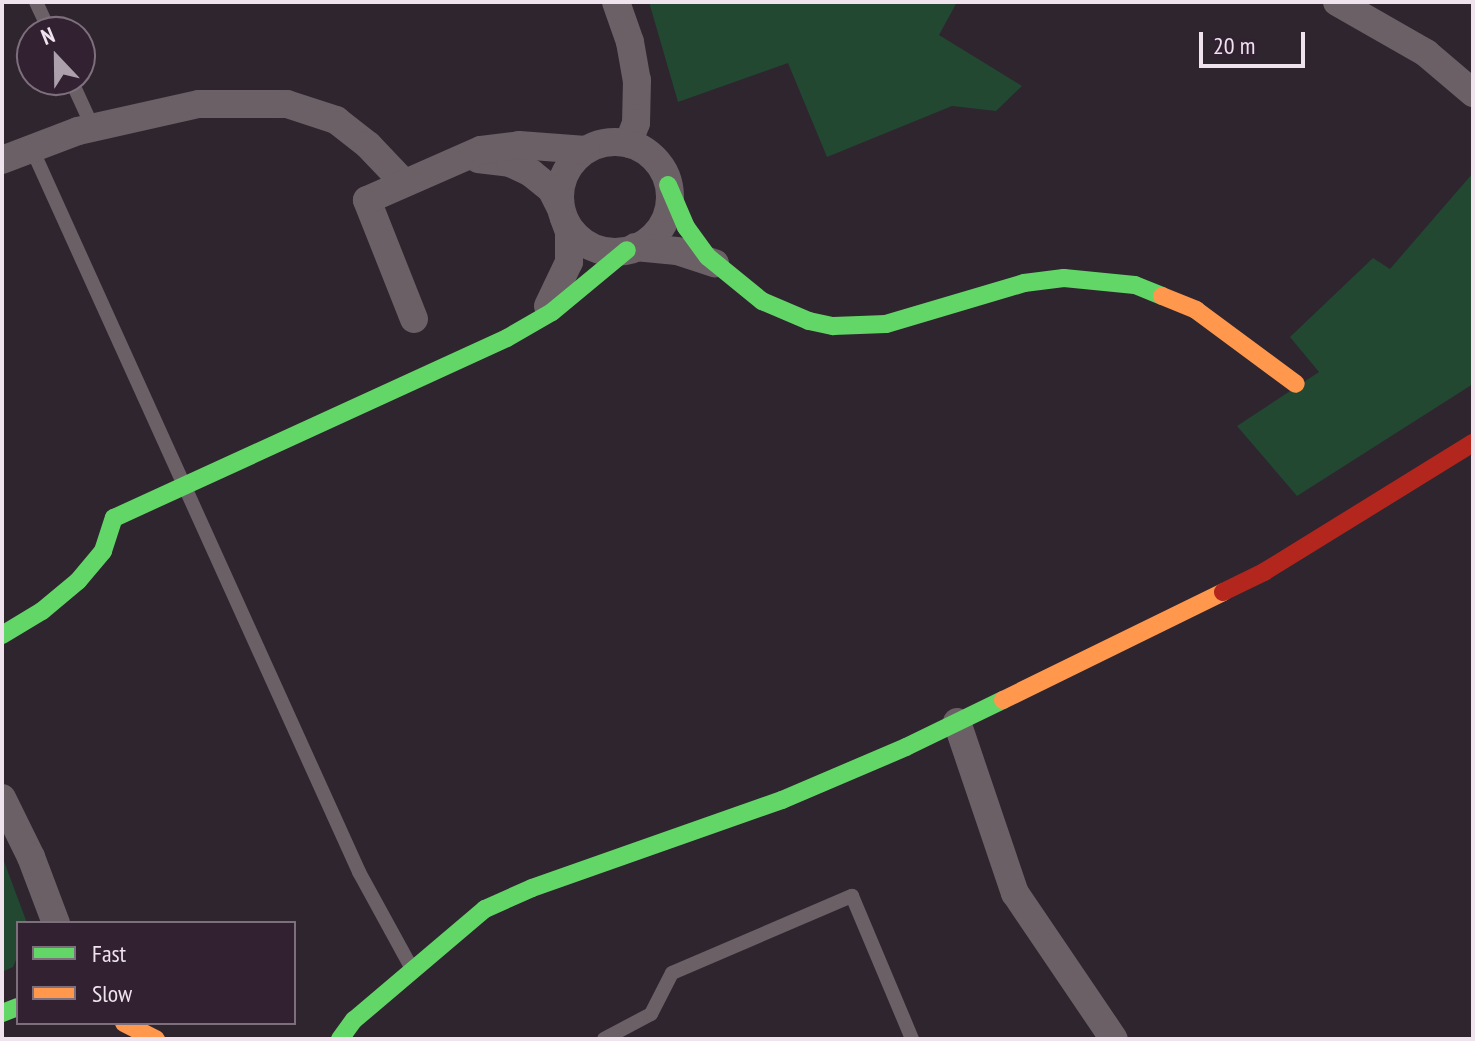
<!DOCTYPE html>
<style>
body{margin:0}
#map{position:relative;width:1475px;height:1041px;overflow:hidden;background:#2e252e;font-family:"PT Sans Narrow",sans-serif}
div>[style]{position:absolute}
.green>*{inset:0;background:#224831}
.lane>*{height:14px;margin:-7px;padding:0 7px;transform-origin:7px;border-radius:7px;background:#6a6066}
.street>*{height:28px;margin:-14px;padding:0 14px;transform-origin:14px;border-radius:14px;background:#6a6066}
.street>.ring{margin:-14px;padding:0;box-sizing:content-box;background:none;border:28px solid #6a6066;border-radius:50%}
.fast>*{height:18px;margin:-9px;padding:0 9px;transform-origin:9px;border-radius:9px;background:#63d668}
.slow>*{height:18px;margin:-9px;padding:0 9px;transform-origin:9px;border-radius:9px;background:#ff974d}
.jam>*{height:18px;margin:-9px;padding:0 9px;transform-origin:9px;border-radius:9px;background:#b3261e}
span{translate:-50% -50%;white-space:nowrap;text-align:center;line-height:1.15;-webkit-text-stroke:6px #322131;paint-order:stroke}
.frame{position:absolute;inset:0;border:4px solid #efe3ee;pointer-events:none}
.legend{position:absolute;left:16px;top:921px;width:280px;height:104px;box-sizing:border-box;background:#322131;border:2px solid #7e6f7d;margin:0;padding:10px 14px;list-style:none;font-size:24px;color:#efe3ee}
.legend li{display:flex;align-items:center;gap:16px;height:40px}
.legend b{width:40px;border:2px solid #7e6f7d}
.north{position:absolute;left:16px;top:16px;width:80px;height:80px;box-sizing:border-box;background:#322131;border:2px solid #7e6f7d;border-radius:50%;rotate:338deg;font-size:22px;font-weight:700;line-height:32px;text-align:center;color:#efe3ee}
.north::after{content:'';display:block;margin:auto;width:28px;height:36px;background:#aba0ab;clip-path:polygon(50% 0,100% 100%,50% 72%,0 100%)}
.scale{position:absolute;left:1199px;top:32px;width:106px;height:36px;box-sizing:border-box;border:4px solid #efe3ee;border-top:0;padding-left:10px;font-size:24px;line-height:28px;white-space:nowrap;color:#efe3ee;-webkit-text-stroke:6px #322131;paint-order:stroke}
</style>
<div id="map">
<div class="green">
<div style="clip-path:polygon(649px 2px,957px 2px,939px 35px,1022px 86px,996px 111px,952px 106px,827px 157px,788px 63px,678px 102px)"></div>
<div style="clip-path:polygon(1473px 173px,1473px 384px,1297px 496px,1237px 426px,1319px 372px,1290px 337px,1373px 258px,1390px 269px)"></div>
<div style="clip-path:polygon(2px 856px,27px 923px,18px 923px,18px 955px,13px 967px,2px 972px)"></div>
</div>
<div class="lane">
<div style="left:36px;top:2px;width:33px;rotate:65deg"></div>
<div style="left:71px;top:80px;width:53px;rotate:65.4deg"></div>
<div style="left:32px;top:149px;width:794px;rotate:65.66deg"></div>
<div style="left:359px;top:872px;width:111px;rotate:61.3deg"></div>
<div style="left:604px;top:1039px;width:53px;rotate:-28deg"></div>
<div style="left:651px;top:1014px;width:46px;rotate:-62.9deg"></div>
<div style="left:672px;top:973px;width:196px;rotate:-23.2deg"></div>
<div style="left:852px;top:896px;width:155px;rotate:67.2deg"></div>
</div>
<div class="street">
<div style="left:616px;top:2px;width:42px;rotate:70.7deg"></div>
<div style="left:630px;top:42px;width:39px;rotate:80deg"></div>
<div style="left:637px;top:80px;width:43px;rotate:91.3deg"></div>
<div style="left:636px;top:123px;width:22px;rotate:111deg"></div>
<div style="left:1337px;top:2px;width:103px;rotate:29.8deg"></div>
<div style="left:1426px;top:53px;width:62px;rotate:40.4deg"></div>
<div class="ring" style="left:560px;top:142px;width:82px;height:82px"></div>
<div style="left:478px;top:159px;width:32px;rotate:7deg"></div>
<div style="left:510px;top:163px;width:23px;rotate:25deg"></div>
<div style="left:531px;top:173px;width:26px;rotate:39deg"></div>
<div style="left:551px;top:189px;width:22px;rotate:63deg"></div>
<div style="left:2px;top:160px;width:81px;rotate:-20.9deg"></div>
<div style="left:78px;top:131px;width:124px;rotate:-12.6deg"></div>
<div style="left:199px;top:104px;width:88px"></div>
<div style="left:287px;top:104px;width:52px;rotate:18.1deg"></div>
<div style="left:336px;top:120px;width:41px;rotate:38deg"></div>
<div style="left:368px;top:145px;width:52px;rotate:46.5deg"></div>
<div style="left:635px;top:247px;width:42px;rotate:5.4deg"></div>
<div style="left:677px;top:251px;width:40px;rotate:18deg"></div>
<div style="left:548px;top:306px;width:49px;rotate:-64.5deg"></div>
<div style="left:569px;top:262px;width:30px;rotate:-90deg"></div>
<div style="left:569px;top:232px;width:15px;rotate:-110deg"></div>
<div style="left:414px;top:319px;width:128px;rotate:-111.6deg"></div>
<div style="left:367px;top:200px;width:124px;rotate:-23.7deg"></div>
<div style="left:481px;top:150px;width:38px;rotate:-7deg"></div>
<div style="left:519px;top:145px;width:67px;rotate:4.3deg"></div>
<div style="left:957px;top:722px;width:181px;rotate:71.3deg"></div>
<div style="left:1015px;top:893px;width:176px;rotate:55.9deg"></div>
<div style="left:2px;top:798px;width:66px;rotate:63.8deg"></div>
<div style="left:31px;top:857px;width:71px;rotate:69.3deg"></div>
</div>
<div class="fast">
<div style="left:668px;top:185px;width:46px;rotate:66.8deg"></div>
<div style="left:686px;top:227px;width:37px;rotate:54deg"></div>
<div style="left:708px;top:257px;width:70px;rotate:39.2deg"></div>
<div style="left:762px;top:301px;width:51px;rotate:23.1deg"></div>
<div style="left:809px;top:321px;width:25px;rotate:12deg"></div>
<div style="left:833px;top:326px;width:53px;rotate:-2.2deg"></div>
<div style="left:886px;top:324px;width:144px;rotate:-16.5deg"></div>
<div style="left:1024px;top:283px;width:40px;rotate:-7.1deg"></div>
<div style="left:1064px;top:278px;width:71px;rotate:5.6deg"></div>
<div style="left:1135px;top:285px;width:29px;rotate:22deg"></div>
<div style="left:2px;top:635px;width:47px;rotate:-31deg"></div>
<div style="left:42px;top:611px;width:47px;rotate:-39.8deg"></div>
<div style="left:78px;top:581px;width:39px;rotate:-50deg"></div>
<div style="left:103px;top:551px;width:35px;rotate:-72deg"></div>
<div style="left:114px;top:518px;width:432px;rotate:-24.6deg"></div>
<div style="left:507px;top:338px;width:52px;rotate:-30deg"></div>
<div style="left:552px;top:312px;width:97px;rotate:-39.6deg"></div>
<div style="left:2px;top:1013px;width:17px;rotate:-21deg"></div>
<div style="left:340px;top:1039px;width:24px;rotate:-54deg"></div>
<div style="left:354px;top:1020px;width:172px;rotate:-40.3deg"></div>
<div style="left:485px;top:909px;width:51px;rotate:-24.1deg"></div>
<div style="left:532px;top:888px;width:265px;rotate:-19.4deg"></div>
<div style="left:782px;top:800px;width:135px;rotate:-23.1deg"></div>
<div style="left:906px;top:747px;width:108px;rotate:-25.9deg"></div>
</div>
<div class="slow">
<div style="left:1162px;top:296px;width:37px;rotate:22deg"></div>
<div style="left:1196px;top:310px;width:124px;rotate:36.5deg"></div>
<div style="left:1003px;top:700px;width:245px;rotate:-26.1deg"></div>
<div style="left:124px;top:1023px;width:36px;rotate:27deg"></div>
</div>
<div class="jam">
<div style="left:1223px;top:592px;width:46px;rotate:-26deg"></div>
<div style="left:1264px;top:572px;width:246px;rotate:-31.7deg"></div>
</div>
<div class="frame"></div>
<ul class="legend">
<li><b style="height:10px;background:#63d668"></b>Fast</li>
<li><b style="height:10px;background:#ff974d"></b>Slow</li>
</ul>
<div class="north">N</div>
<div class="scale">20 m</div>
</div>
